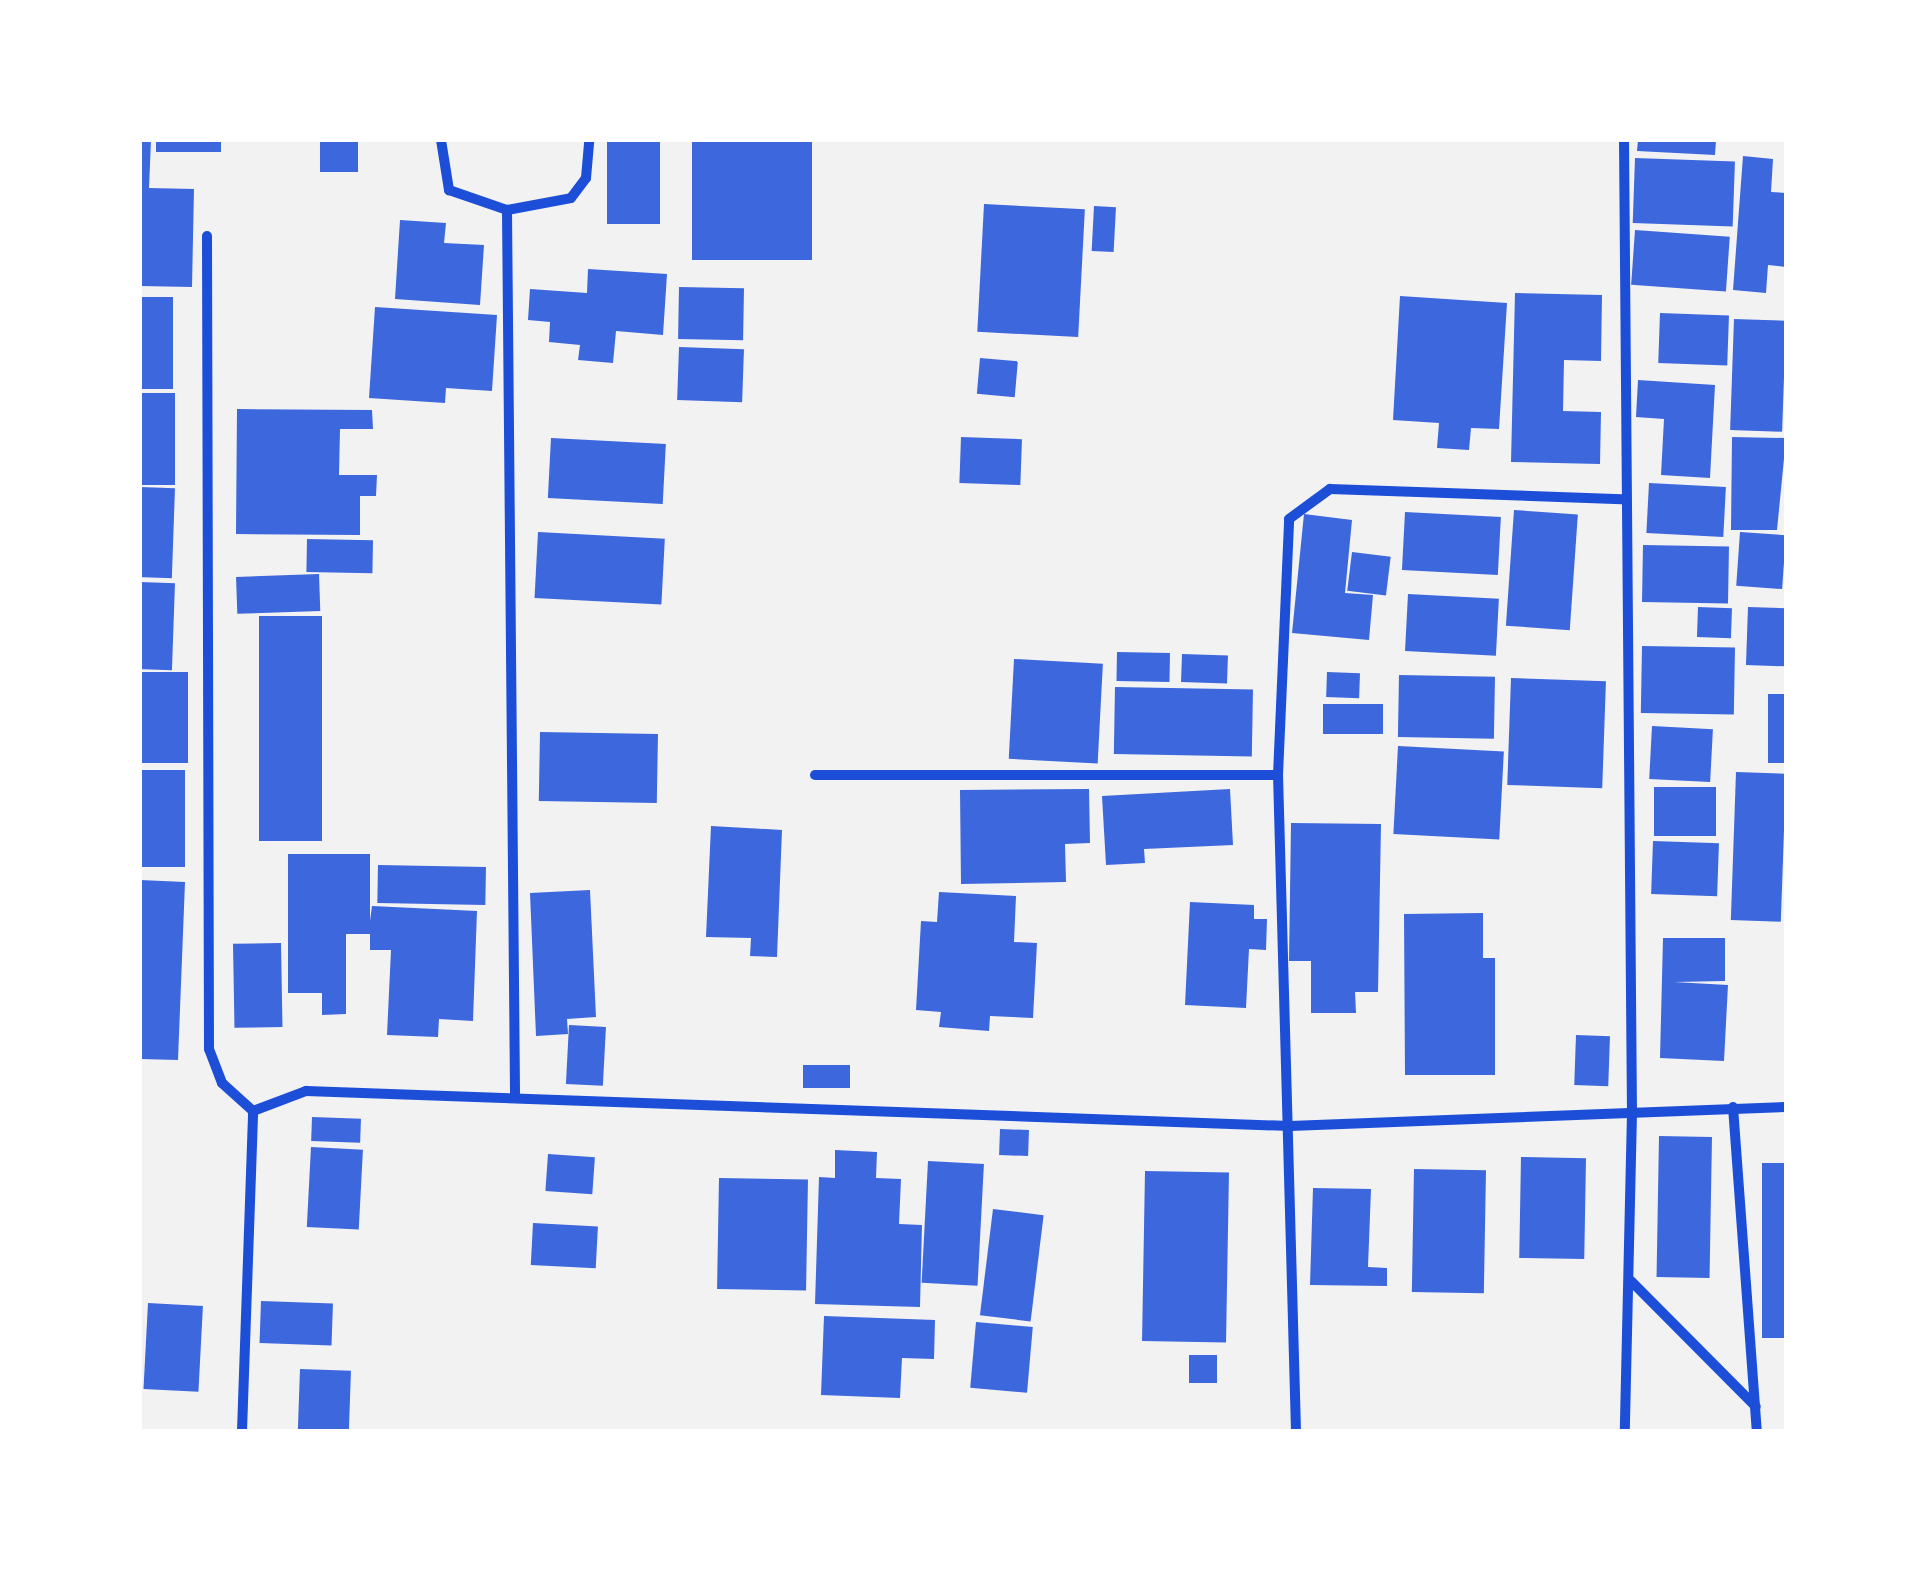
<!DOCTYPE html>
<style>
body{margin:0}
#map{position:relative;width:1926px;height:1571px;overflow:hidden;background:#f2f2f2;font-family:"Open Sans",sans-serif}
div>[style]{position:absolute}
.building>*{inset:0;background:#3d67dc;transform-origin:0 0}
.minor>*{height:10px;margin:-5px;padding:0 5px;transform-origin:5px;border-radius:5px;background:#1d4ed8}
span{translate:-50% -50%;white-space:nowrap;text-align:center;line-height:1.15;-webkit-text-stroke:9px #fff;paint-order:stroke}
.frame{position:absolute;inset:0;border:142px solid #fff;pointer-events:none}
</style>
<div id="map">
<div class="building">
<div style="clip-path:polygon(140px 140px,151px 140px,149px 188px,194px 189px,192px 287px,140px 286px)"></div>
<div style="left:156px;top:140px;width:65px;height:12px"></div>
<div style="left:320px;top:140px;width:38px;height:32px"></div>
<div style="left:607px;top:140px;width:53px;height:84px"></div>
<div style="left:692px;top:140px;width:120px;height:120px"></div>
<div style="clip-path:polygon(1638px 140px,1716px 140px,1715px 155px,1637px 151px)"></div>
<div style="clip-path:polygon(1743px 156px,1773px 159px,1771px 192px,1786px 193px,1786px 267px,1768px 265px,1766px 293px,1733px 290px)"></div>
<div style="left:1635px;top:158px;width:100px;height:65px;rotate:2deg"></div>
<div style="left:984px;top:204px;width:101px;height:128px;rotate:3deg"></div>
<div style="left:1094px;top:206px;width:22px;height:45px;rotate:3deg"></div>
<div style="clip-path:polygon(400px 220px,446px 223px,444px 243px,484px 245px,480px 305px,395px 299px)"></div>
<div style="left:1635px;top:230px;width:95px;height:55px;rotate:4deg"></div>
<div style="clip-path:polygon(588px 269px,667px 274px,663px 335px,616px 331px,613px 363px,578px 360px,580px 345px,549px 342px,550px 322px,528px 320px,530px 289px,587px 293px)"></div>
<div style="left:679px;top:287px;width:65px;height:52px;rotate:1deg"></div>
<div style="clip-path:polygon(1515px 293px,1602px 295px,1601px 361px,1564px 360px,1563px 411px,1601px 412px,1600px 464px,1511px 462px)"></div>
<div style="clip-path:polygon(1400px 296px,1507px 303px,1499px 429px,1471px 428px,1469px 450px,1437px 448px,1439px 423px,1393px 420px)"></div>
<div style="left:140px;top:297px;width:33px;height:92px"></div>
<div style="clip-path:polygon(375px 307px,497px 315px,492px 391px,446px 388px,445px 403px,369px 398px)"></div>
<div style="left:1660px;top:313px;width:69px;height:50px;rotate:2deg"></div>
<div style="left:1734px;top:319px;width:52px;height:111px;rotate:2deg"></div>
<div style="left:679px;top:347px;width:65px;height:53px;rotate:2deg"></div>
<div style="left:980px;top:358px;width:38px;height:36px;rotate:5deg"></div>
<div style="clip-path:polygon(1638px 380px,1715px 385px,1710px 478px,1661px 475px,1664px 419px,1636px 417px)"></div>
<div style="left:140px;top:393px;width:35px;height:92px"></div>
<div style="clip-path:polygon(237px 409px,372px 410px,373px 429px,340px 429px,339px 475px,377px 475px,376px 496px,360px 496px,360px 535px,236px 534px)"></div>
<div style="left:961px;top:437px;width:61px;height:46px;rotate:2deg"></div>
<div style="clip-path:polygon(1732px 437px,1786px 438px,1777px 530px,1731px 530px)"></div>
<div style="left:551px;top:438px;width:115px;height:60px;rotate:3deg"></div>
<div style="left:1649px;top:483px;width:77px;height:50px;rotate:3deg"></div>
<div style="left:140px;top:487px;width:35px;height:90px;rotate:2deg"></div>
<div style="left:1514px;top:510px;width:64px;height:116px;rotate:4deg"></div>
<div style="left:1405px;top:512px;width:96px;height:58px;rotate:3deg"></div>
<div style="clip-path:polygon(1304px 514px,1352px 520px,1345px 593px,1373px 595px,1369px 640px,1292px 633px)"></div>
<div style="left:538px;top:532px;width:127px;height:66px;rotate:3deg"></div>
<div style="left:1740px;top:532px;width:46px;height:54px;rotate:4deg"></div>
<div style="left:307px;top:539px;width:66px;height:33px;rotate:1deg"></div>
<div style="left:1643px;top:545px;width:86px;height:57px;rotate:1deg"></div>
<div style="left:1352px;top:552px;width:39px;height:39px;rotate:7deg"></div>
<div style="left:319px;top:574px;width:37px;height:83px;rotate:88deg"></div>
<div style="left:140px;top:582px;width:35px;height:87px;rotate:2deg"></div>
<div style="left:1408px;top:594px;width:91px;height:57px;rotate:3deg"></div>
<div style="left:1698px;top:607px;width:34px;height:30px;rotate:2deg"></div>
<div style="left:1748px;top:607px;width:38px;height:58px;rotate:2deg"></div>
<div style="left:322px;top:616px;width:225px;height:63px;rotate:90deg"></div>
<div style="left:1642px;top:646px;width:93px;height:67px;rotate:1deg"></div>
<div style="left:1117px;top:652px;width:53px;height:29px;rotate:1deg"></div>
<div style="left:1182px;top:654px;width:46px;height:28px;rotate:2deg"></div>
<div style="left:1014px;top:659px;width:89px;height:100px;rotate:3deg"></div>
<div style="left:140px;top:672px;width:48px;height:91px"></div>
<div style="left:1327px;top:672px;width:33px;height:25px;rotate:2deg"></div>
<div style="left:1399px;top:675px;width:96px;height:62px;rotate:1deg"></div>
<div style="left:1511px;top:678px;width:95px;height:107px;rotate:2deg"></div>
<div style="left:1115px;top:687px;width:138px;height:67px;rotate:1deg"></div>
<div style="left:1768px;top:694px;width:18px;height:69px"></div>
<div style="left:1323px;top:704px;width:60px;height:30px"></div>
<div style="left:1652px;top:726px;width:61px;height:53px;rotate:3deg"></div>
<div style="left:540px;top:732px;width:118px;height:69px;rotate:1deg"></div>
<div style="left:1398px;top:746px;width:106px;height:88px;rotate:3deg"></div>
<div style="left:140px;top:770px;width:45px;height:97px"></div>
<div style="left:1736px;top:772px;width:50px;height:148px;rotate:2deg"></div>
<div style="left:1654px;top:787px;width:62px;height:49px"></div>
<div style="clip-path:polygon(1089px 789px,1090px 843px,1065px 844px,1066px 882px,961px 884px,960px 790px)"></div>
<div style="clip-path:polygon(1230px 789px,1233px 845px,1144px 849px,1145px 863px,1106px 865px,1102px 796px)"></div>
<div style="clip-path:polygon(1291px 823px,1381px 824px,1378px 992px,1355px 992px,1356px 1013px,1311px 1013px,1311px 961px,1289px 961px)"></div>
<div style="clip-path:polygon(711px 826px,782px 830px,777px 957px,750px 956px,751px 938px,706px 937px)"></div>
<div style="left:1653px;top:841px;width:66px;height:53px;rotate:2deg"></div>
<div style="clip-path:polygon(288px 854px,370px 854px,370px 921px,372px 906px,477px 911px,473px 1021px,439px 1019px,438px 1037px,387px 1035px,391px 950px,370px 950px,370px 934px,346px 934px,346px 1014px,322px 1015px,322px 993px,288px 993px)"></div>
<div style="left:378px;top:865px;width:108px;height:38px;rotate:1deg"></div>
<div style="clip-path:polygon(140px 880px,185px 882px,178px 1060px,140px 1059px)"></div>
<div style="clip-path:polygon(590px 890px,596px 1017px,567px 1019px,568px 1034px,536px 1036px,530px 893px)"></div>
<div style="clip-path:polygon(939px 892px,1016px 896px,1014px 942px,1037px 943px,1033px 1018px,990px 1016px,989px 1031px,939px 1027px,941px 1012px,916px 1010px,921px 921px,937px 922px)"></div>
<div style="clip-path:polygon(1190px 902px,1254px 905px,1254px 919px,1267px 919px,1266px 950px,1249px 949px,1246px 1008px,1185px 1005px)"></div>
<div style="clip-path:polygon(1483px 913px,1483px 958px,1495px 958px,1495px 1075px,1405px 1075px,1404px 914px)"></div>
<div style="clip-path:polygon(1663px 938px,1725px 938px,1725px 981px,1674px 982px,1728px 985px,1724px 1061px,1660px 1058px)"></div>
<div style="left:281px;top:943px;width:84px;height:48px;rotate:89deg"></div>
<div style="left:569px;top:1025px;width:37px;height:59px;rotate:3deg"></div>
<div style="left:1576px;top:1035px;width:34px;height:50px;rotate:2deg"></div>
<div style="left:803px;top:1065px;width:47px;height:23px"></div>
<div style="left:312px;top:1117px;width:49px;height:24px;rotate:2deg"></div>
<div style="left:1000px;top:1129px;width:29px;height:26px;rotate:2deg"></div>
<div style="left:1659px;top:1136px;width:53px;height:141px;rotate:1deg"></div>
<div style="left:311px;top:1147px;width:52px;height:80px;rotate:3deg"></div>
<div style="clip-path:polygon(835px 1150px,877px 1152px,876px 1178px,901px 1179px,899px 1224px,922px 1225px,920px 1307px,815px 1304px,819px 1177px,835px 1178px)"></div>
<div style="left:548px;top:1154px;width:47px;height:37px;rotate:4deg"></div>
<div style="left:1521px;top:1157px;width:65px;height:101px;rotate:1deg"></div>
<div style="left:928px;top:1161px;width:56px;height:122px;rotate:3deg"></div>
<div style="left:1762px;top:1163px;width:24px;height:175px"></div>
<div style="left:1414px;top:1169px;width:72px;height:123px;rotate:1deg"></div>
<div style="left:1145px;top:1171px;width:84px;height:170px;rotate:1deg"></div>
<div style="left:719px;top:1178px;width:89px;height:111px;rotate:1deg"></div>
<div style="clip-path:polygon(1313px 1188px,1371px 1189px,1368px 1267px,1387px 1268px,1387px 1286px,1310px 1285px)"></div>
<div style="left:993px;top:1209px;width:51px;height:107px;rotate:7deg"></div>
<div style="left:533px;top:1223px;width:65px;height:42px;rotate:3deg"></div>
<div style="left:261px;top:1301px;width:72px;height:42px;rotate:2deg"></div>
<div style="left:148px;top:1303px;width:55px;height:86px;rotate:3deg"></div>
<div style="clip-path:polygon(824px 1316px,935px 1320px,934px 1359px,902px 1358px,900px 1398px,821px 1395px)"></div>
<div style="left:976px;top:1322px;width:57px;height:66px;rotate:5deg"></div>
<div style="left:1189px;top:1355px;width:28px;height:28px"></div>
<div style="left:300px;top:1369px;width:51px;height:62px;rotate:2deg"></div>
</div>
<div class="minor">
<div style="left:441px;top:140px;width:51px;rotate:80.9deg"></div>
<div style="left:449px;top:190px;width:61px;rotate:19deg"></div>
<div style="left:507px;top:210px;width:888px;rotate:89.48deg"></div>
<div style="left:1624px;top:140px;width:973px;rotate:89.53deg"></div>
<div style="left:1632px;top:1113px;width:318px;rotate:91.3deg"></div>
<div style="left:507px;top:210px;width:65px;rotate:-10.6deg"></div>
<div style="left:571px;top:198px;width:25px;rotate:-53deg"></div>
<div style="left:586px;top:178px;width:38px;rotate:-85deg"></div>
<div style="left:207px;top:236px;width:813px;rotate:89.86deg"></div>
<div style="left:209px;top:1049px;width:36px;rotate:69deg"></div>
<div style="left:222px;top:1083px;width:42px;rotate:42.1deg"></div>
<div style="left:815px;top:775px;width:463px"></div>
<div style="left:1733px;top:1107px;width:325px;rotate:85.8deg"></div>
<div style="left:253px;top:1111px;width:57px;rotate:-20.7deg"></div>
<div style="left:306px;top:1091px;width:985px;rotate:2.04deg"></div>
<div style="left:1290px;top:1126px;width:496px;rotate:-2.2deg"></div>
<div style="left:1631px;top:1281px;width:177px;rotate:45.2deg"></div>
<div style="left:242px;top:1431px;width:320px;rotate:-88deg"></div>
<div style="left:1296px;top:1431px;width:656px;rotate:-91.57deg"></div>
<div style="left:1278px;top:775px;width:256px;rotate:-87.5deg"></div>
<div style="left:1289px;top:519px;width:51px;rotate:-36.2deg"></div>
<div style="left:1330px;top:489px;width:292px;rotate:2deg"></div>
</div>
<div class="frame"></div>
</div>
